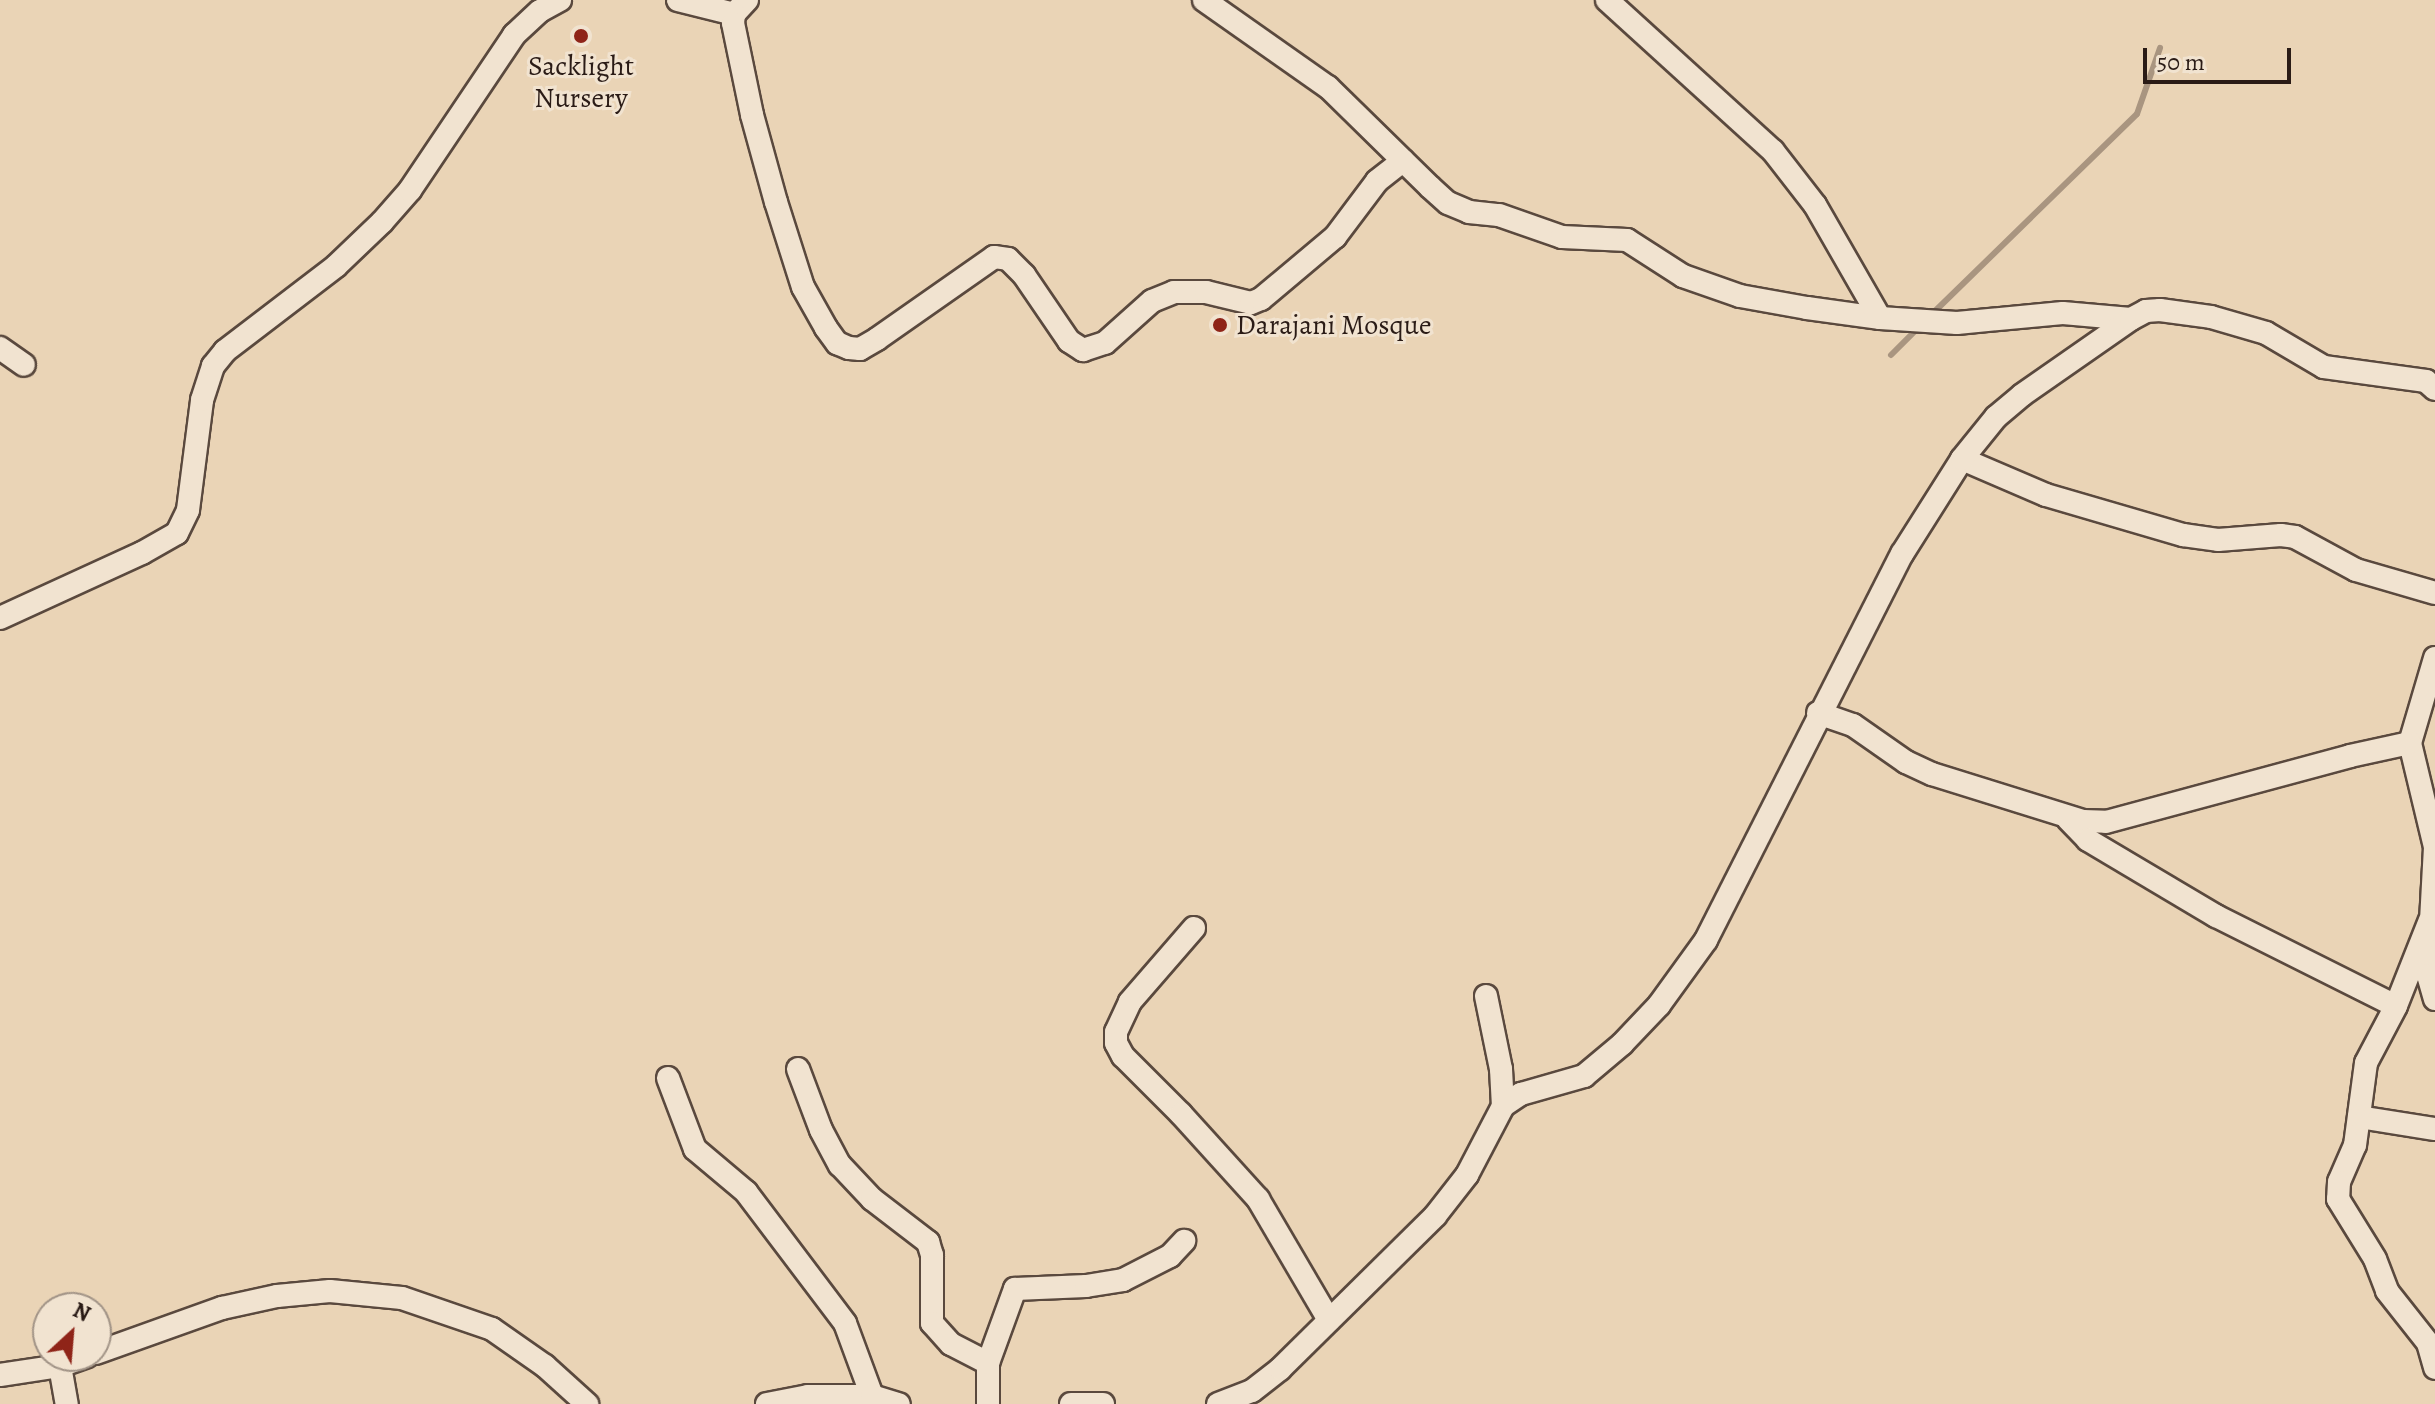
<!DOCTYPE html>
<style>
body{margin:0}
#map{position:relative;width:2435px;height:1404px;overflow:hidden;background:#ead4b6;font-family:Alegreya,serif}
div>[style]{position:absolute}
.stream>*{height:6px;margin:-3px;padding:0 3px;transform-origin:3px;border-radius:3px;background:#a99580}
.roads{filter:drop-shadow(2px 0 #5a493e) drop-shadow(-2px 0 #5a493e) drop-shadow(0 2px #5a493e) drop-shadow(0 -2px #5a493e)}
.minor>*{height:22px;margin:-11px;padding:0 11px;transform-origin:11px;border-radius:11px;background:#f1e3d0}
.dots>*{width:22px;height:22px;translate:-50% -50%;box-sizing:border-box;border:4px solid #f1e3d0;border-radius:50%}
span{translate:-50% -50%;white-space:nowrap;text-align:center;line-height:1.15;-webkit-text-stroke:6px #f1e3d0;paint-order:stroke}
.poi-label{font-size:28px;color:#2a1b16}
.left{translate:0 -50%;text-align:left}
.north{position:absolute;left:32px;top:1292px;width:80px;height:80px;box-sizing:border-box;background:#f1e3d0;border:2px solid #a19386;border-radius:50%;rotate:26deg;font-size:22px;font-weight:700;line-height:32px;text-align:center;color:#2a1b16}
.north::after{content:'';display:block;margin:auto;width:28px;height:36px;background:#8f2418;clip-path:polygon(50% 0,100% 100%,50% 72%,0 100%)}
.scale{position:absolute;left:2143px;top:48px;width:148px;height:36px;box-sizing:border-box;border:4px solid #2a1b16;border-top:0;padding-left:10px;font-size:24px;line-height:28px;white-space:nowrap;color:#2a1b16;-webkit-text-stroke:6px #f1e3d0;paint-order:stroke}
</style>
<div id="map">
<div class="stream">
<div style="left:1932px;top:314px;width:286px;rotate:-44.3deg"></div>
<div style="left:2137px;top:114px;width:70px;rotate:-70.8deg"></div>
<div style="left:1891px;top:355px;width:38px;rotate:-45deg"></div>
</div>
<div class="roads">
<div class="minor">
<div style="left:678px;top:0;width:58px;rotate:14deg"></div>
<div style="left:747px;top:0;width:19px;rotate:133deg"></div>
<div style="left:734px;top:14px;width:9px;rotate:96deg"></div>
<div style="left:733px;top:23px;width:94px;rotate:78.3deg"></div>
<div style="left:752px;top:115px;width:90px;rotate:74.6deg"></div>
<div style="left:776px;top:202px;width:89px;rotate:72.4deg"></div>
<div style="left:803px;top:287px;width:47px;rotate:60.7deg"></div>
<div style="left:826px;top:328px;width:19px;rotate:54deg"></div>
<div style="left:837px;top:343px;width:13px;rotate:23deg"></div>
<div style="left:849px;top:348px;width:11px;rotate:5deg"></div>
<div style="left:860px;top:349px;width:20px;rotate:-30deg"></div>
<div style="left:877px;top:339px;width:143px;rotate:-35deg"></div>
<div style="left:994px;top:257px;width:14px;rotate:8deg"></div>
<div style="left:1008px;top:259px;width:23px;rotate:45deg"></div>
<div style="left:1024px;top:275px;width:80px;rotate:55.7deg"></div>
<div style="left:1069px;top:341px;width:17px;rotate:33deg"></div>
<div style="left:1083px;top:350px;width:23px;rotate:-18deg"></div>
<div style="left:1105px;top:343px;width:63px;rotate:-41.8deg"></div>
<div style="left:1152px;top:301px;width:24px;rotate:-22deg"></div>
<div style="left:1174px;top:292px;width:32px"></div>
<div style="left:1206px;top:292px;width:46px;rotate:13.7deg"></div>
<div style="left:1251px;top:303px;width:11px;rotate:-22deg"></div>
<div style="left:1261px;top:299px;width:97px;rotate:-40deg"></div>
<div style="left:1335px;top:237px;width:70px;rotate:-53.1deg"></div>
<div style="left:1377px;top:181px;width:33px;rotate:-38deg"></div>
<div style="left:1204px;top:0;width:151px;rotate:35.1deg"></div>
<div style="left:1328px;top:87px;width:143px;rotate:44.4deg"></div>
<div style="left:1430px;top:187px;width:24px;rotate:42deg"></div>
<div style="left:1448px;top:203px;width:23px;rotate:23deg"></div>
<div style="left:1469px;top:212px;width:30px;rotate:6deg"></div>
<div style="left:1499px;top:215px;width:67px;rotate:19.2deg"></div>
<div style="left:1562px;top:237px;width:65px;rotate:2.6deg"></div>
<div style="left:1627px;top:240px;width:67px;rotate:32.7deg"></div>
<div style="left:1683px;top:276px;width:60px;rotate:19.3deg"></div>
<div style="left:1740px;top:296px;width:68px;rotate:10.2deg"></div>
<div style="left:1807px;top:308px;width:74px;rotate:7.8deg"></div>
<div style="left:1880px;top:318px;width:77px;rotate:3.7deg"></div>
<div style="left:1957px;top:323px;width:106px;rotate:-5.4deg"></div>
<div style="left:2063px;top:313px;width:68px;rotate:5deg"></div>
<div style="left:1607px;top:0;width:224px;rotate:42.3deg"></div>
<div style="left:1773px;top:151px;width:68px;rotate:52.1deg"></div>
<div style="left:1815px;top:205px;width:130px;rotate:60.1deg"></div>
<div style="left:0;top:348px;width:29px;rotate:35deg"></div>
<div style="left:1962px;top:459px;width:91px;rotate:23.2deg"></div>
<div style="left:2046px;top:495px;width:143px;rotate:16.3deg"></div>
<div style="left:2183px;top:535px;width:35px;rotate:8deg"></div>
<div style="left:2218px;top:540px;width:63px;rotate:-4.5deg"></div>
<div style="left:2281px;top:535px;width:14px;rotate:8deg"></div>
<div style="left:2295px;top:537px;width:69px;rotate:28.4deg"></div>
<div style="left:2356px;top:570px;width:82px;rotate:16.2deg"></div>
<div style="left:0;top:618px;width:156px;rotate:-24.6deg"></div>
<div style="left:142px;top:553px;width:40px;rotate:-29.7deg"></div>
<div style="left:177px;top:533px;width:25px;rotate:-64deg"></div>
<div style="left:188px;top:510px;width:111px;rotate:-82.7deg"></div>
<div style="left:202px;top:400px;width:36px;rotate:-72deg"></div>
<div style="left:213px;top:366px;width:19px;rotate:-51deg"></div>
<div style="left:225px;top:351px;width:140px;rotate:-37.4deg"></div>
<div style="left:336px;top:266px;width:64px;rotate:-43.7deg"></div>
<div style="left:382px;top:222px;width:43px;rotate:-48.8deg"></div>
<div style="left:410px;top:190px;width:187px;rotate:-56.1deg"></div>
<div style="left:514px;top:35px;width:35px;rotate:-43deg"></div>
<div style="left:540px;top:11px;width:23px;rotate:-29deg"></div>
<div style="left:2435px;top:658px;width:89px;rotate:106.4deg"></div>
<div style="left:2410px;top:743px;width:107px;rotate:76.5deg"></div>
<div style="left:2435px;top:847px;width:128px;rotate:93.1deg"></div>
<div style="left:2428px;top:975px;width:25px;rotate:74deg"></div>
<div style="left:1818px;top:713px;width:37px;rotate:19deg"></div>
<div style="left:1853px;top:725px;width:65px;rotate:34.9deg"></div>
<div style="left:1906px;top:762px;width:29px;rotate:25deg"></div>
<div style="left:1932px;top:774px;width:158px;rotate:17.3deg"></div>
<div style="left:2083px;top:821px;width:23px;rotate:2deg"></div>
<div style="left:2106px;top:822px;width:253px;rotate:-15.1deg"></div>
<div style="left:2350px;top:756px;width:61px;rotate:-12.2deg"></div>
<div style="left:2068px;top:819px;width:29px;rotate:46deg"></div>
<div style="left:2088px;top:840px;width:149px;rotate:30.7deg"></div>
<div style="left:2216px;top:916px;width:201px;rotate:26.6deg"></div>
<div style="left:2430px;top:920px;width:92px;rotate:111.6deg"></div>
<div style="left:2396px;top:1006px;width:64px;rotate:117.8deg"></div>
<div style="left:2366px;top:1063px;width:83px;rotate:97.6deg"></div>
<div style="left:2355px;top:1145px;width:40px;rotate:113.4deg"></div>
<div style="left:2339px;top:1182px;width:17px;rotate:93deg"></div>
<div style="left:2338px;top:1199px;width:70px;rotate:58.3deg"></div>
<div style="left:2375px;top:1259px;width:34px;rotate:69deg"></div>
<div style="left:2387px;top:1291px;width:66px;rotate:51.7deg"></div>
<div style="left:2428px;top:1343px;width:26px;rotate:74deg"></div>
<div style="left:1194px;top:928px;width:98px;rotate:130.9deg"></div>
<div style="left:1130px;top:1002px;width:33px;rotate:115deg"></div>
<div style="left:1116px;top:1032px;width:11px;rotate:90deg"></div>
<div style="left:1116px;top:1043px;width:15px;rotate:62deg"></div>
<div style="left:1123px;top:1056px;width:82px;rotate:45deg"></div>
<div style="left:1181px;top:1114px;width:115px;rotate:47.8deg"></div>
<div style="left:1258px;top:1199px;width:140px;rotate:59.6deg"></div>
<div style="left:1486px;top:996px;width:75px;rotate:78.4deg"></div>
<div style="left:1501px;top:1069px;width:37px;rotate:87deg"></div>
<div style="left:798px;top:1069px;width:65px;rotate:69.3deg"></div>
<div style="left:821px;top:1130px;width:40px;rotate:62deg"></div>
<div style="left:840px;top:1165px;width:47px;rotate:46.7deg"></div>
<div style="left:872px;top:1199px;width:71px;rotate:37.5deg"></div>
<div style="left:928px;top:1242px;width:14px;rotate:73deg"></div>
<div style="left:932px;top:1255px;width:68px;rotate:90deg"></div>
<div style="left:932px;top:1323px;width:28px;rotate:48deg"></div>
<div style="left:951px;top:1344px;width:42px;rotate:27.2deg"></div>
<div style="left:668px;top:1078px;width:76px;rotate:69.2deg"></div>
<div style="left:695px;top:1149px;width:67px;rotate:40.1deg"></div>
<div style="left:746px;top:1192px;width:164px;rotate:52.9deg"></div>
<div style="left:845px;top:1323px;width:78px;rotate:69.7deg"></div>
<div style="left:2359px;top:1117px;width:77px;rotate:9deg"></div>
<div style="left:96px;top:1353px;width:134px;rotate:-19.7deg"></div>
<div style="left:222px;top:1308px;width:56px;rotate:-12.3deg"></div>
<div style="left:277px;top:1296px;width:53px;rotate:-5.4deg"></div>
<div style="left:330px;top:1291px;width:72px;rotate:5.6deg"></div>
<div style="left:402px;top:1298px;width:95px;rotate:19deg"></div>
<div style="left:492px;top:1329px;width:65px;rotate:34.9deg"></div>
<div style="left:545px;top:1366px;width:57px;rotate:42.1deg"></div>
<div style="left:60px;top:1366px;width:39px;rotate:80deg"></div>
<div style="left:0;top:1375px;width:61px;rotate:-8.5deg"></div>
<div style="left:60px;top:1366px;width:29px;rotate:-20deg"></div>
<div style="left:767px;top:1404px;width:42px;rotate:-11deg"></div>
<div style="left:808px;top:1396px;width:64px"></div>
<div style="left:872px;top:1396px;width:28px;rotate:17deg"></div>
<div style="left:988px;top:1404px;width:41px;rotate:-90deg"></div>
<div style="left:988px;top:1363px;width:79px;rotate:-70deg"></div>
<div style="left:1015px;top:1289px;width:71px;rotate:-2.4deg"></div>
<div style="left:1086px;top:1286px;width:37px;rotate:-9deg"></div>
<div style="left:1123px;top:1280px;width:53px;rotate:-27.1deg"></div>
<div style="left:1170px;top:1256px;width:21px;rotate:-47deg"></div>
<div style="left:1071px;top:1404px;width:32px"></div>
<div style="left:1218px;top:1404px;width:36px;rotate:-21deg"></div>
<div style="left:1252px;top:1391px;width:36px;rotate:-38deg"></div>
<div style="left:1280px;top:1369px;width:218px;rotate:-44.6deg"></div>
<div style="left:1435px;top:1216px;width:52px;rotate:-52deg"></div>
<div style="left:1467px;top:1175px;width:78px;rotate:-62.4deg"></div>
<div style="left:1503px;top:1106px;width:22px;rotate:-34deg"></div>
<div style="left:1521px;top:1094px;width:66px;rotate:-15.9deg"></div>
<div style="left:1584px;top:1076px;width:50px;rotate:-40.1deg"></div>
<div style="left:1622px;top:1044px;width:54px;rotate:-46.5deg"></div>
<div style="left:1659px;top:1005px;width:80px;rotate:-54.1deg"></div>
<div style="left:1706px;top:940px;width:433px;rotate:-63.1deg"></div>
<div style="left:1902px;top:554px;width:112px;rotate:-57.7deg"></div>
<div style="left:1962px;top:459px;width:54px;rotate:-51deg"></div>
<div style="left:1996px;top:417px;width:34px;rotate:-40deg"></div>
<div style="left:2022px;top:395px;width:133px;rotate:-34.9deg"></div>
<div style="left:2131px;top:319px;width:17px;rotate:-28deg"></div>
<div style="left:2146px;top:311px;width:14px;rotate:-4deg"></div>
<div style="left:2160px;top:310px;width:51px;rotate:7.8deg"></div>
<div style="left:2211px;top:317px;width:57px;rotate:16.2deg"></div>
<div style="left:2266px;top:333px;width:67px;rotate:30.4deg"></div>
<div style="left:2324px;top:367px;width:103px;rotate:7.8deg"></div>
<div style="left:2426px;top:381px;width:12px;rotate:42deg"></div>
</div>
</div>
<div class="dots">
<div style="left:581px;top:36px;background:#8f2418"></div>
<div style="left:1220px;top:325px;background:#8f2418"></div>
</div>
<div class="poi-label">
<span style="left:581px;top:82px">Sacklight<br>Nursery</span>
<span class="left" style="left:1236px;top:325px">Darajani Mosque</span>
</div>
<div class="north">N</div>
<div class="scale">50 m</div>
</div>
